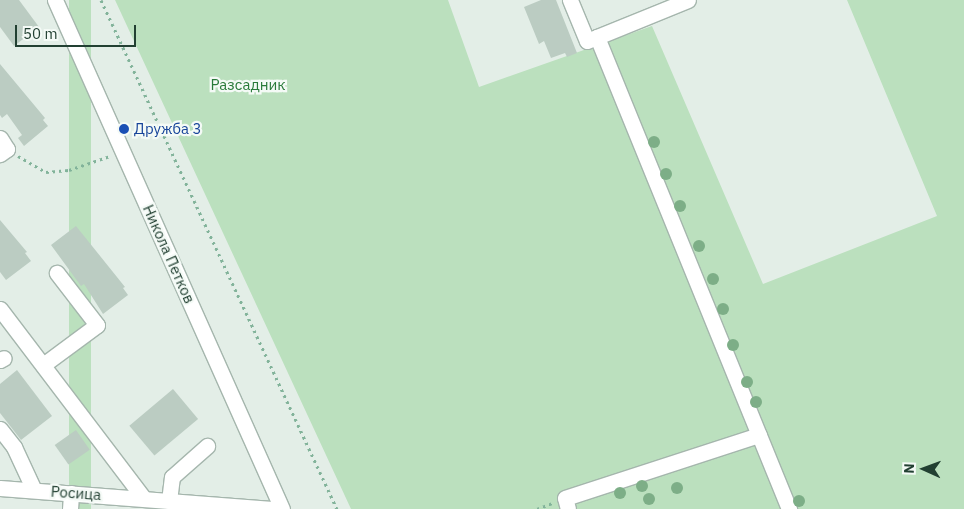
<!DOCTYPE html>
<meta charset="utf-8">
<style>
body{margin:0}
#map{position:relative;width:964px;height:509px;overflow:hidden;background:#e3eee7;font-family:"IBM Plex Sans",sans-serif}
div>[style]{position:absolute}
.green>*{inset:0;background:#bbe0be;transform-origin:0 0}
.building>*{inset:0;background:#bbccc2;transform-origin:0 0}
.path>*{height:3px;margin-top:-1.5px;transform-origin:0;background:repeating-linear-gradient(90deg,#82b39a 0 2.5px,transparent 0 6.5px)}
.roads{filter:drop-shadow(1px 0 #a5b6ad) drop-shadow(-1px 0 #a5b6ad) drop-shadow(0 1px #a5b6ad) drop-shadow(0 -1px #a5b6ad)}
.minor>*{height:15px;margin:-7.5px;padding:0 7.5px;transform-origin:7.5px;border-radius:7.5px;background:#fff}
.trees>*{width:12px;height:12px;margin:-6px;border-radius:50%;background:#7dae87}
.dots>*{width:14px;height:14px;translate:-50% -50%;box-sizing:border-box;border:2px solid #f4faf6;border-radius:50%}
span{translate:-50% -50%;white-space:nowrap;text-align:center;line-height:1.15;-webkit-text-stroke:4.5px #f4faf6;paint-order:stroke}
.park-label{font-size:15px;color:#297a39}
.transit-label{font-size:15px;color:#164399}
.left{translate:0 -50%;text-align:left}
.street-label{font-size:15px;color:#224032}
.north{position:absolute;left:899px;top:444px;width:50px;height:50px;-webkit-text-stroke:4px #f4faf6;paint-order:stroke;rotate:272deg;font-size:14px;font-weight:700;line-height:20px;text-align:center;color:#224032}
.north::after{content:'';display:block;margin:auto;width:18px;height:22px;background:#224032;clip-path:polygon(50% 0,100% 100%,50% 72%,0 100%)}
.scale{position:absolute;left:15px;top:25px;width:121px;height:22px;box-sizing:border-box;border:2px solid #224032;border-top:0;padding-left:6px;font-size:15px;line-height:18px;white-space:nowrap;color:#224032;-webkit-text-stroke:4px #f4faf6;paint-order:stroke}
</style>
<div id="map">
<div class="green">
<div style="left:69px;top:0;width:22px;height:560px"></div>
<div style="clip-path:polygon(115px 0,448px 0,479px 87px,652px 26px,763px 284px,937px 216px,847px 0,964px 0,964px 509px,351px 509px)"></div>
</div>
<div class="building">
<div style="clip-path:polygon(0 0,19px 0,39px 27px,14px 46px,0 27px)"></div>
<div style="clip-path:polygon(541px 0,556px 0,577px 53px,567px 57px,565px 53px,551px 58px,544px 41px,539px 44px,524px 7px)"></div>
<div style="clip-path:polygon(0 64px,45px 118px,43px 120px,48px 126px,24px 146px,18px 138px,22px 135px,7px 114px,2px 118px,0 115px)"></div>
<div style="clip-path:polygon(0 220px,27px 252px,25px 253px,31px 261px,6px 280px,0 272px)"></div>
<div style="clip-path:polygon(76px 226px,125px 287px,123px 288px,128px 295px,103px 314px,84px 284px,81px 286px,51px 245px)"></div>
<div style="clip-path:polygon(17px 370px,52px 416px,21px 440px,0 413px,0 384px)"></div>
<div style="left:173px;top:389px;width:39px;height:57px;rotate:50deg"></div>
<div style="left:76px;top:430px;width:24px;height:26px;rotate:55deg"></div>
</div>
<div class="path">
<div style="left:101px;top:0;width:561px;rotate:65.13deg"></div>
<div style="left:18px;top:156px;width:32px;rotate:30deg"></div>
<div style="left:46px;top:172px;width:23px;rotate:-5deg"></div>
<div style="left:69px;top:170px;width:43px;rotate:-18.9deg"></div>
<div style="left:537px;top:509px;width:17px;rotate:-21deg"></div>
</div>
<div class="roads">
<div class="minor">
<div style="left:55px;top:0;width:557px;rotate:65.96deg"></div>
<div style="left:570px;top:0;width:44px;rotate:67.5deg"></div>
<div style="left:587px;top:41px;width:11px;rotate:-22deg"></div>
<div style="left:597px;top:37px;width:510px;rotate:67.86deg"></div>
<div style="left:597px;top:37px;width:98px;rotate:-22.1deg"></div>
<div style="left:0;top:138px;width:13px;rotate:58deg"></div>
<div style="left:7px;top:149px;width:9px;rotate:144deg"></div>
<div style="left:0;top:309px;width:238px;rotate:52.8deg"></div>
<div style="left:0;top:360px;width:4px;rotate:-27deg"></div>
<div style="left:43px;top:365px;width:67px;rotate:-36.5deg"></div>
<div style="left:97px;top:325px;width:66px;rotate:-127.6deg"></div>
<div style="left:0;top:429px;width:23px;rotate:52deg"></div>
<div style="left:14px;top:447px;width:47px;rotate:65.1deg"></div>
<div style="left:0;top:488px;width:273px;rotate:4.4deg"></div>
<div style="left:169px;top:501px;width:24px;rotate:-83deg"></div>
<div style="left:172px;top:477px;width:47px;rotate:-41.5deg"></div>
<div style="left:70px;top:509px;width:16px;rotate:-86deg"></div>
<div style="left:568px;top:509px;width:11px;rotate:-105deg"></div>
<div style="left:565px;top:498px;width:204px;rotate:-18deg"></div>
</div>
</div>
<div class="trees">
<div style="left:654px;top:142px"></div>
<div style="left:666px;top:174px"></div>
<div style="left:680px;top:206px"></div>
<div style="left:699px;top:246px"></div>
<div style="left:713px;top:279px"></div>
<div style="left:723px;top:309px"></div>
<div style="left:733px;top:345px"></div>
<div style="left:747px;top:382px"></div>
<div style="left:756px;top:402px"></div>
<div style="left:642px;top:486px"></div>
<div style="left:677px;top:488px"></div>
<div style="left:620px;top:493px"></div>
<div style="left:649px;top:499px"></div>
<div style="left:799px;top:501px"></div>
</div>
<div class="dots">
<div style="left:124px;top:129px;background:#1a4fb4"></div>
</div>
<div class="park-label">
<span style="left:248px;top:85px">Разсадник</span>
</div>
<div class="transit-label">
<span class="left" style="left:134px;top:129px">Дружба 3</span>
</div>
<div class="street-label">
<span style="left:169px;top:254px;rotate:66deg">Никола Петков</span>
<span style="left:76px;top:493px;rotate:4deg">Росица</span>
</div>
<div class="north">N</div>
<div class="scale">50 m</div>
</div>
